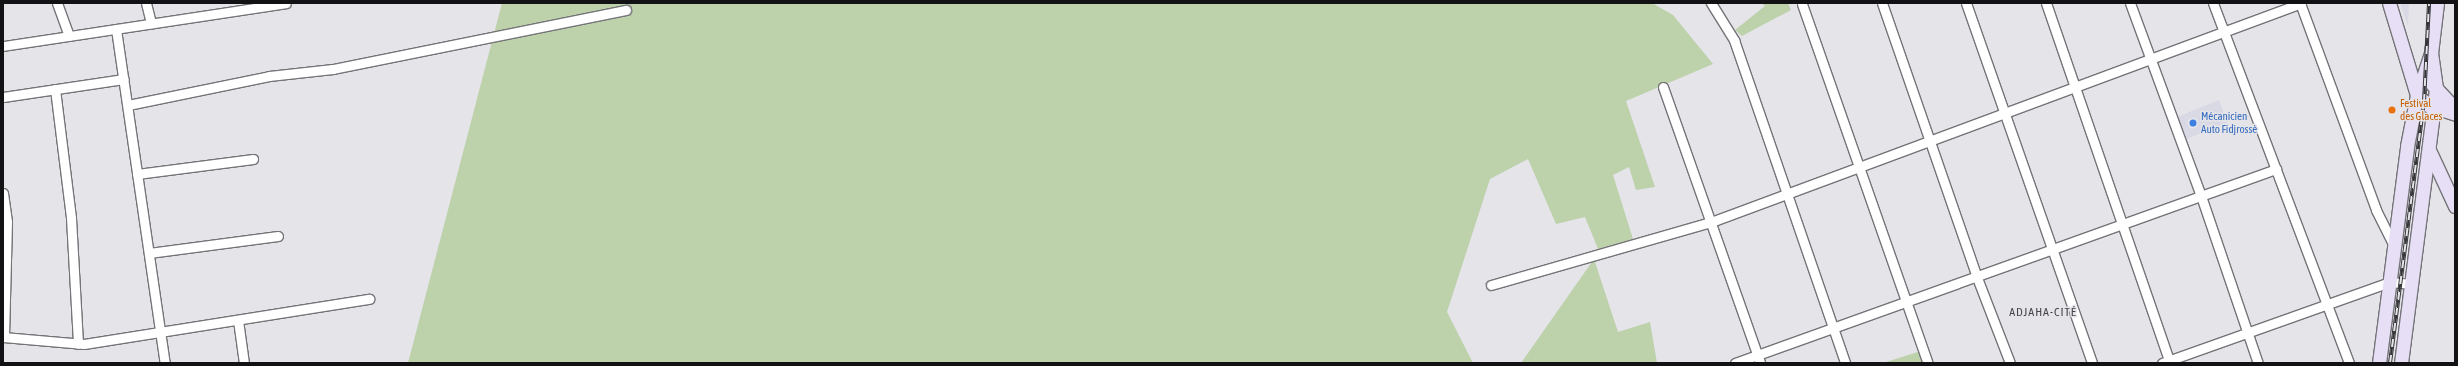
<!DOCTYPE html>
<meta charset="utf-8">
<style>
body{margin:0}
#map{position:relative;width:2458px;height:366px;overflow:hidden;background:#e4e4e9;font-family:"Asap Condensed",sans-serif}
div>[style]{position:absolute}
.built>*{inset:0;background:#d9d9e5;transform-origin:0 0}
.green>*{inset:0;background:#bdd1ab}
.roads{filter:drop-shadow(1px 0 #747478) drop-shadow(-1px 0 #747478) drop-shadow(0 1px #747478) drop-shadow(0 -1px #747478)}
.street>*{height:9px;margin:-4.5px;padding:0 4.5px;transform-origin:4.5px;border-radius:4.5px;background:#fff}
.secondary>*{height:13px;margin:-6.5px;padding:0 6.5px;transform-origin:6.5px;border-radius:6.5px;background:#e7dff6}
.rail>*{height:4px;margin-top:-2px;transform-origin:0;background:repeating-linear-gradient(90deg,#e4e4e9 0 8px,#353538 0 16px);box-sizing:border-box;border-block:1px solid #353538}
.dots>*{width:11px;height:11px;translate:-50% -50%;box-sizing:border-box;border:2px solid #e4e4e9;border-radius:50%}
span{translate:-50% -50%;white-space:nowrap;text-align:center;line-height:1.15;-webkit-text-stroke:3px #e4e4e9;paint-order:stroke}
.food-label{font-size:11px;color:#c56008}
.left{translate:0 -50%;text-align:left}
.shop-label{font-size:11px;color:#366cbe}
.neighbourhood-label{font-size:12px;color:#46464a;letter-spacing:1px}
.frame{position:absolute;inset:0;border:4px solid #121214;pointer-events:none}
</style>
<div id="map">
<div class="built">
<div style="clip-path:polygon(2400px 3px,2409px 3px,2408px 26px)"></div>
<div style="left:2219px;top:100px;width:24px;height:46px;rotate:68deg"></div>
</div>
<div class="green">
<div style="clip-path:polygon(502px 3px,1652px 3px,1673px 15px,1713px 64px,1626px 101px,1655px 187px,1636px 190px,1629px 167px,1613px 175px,1633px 239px,1598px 249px,1585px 217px,1556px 224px,1528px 159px,1490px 179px,1447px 312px,1473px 363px,408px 363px)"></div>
<div style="clip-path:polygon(1761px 3px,1788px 3px,1791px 10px,1742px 36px,1735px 30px,1765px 6px)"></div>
<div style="clip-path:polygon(1594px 259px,1618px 332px,1650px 322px,1657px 363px,1521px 363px)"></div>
<div style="clip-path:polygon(1921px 351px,1925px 363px,1883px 363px)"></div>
</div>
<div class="roads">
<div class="street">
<div style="left:57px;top:3px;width:35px;rotate:70deg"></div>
<div style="left:146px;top:3px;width:21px;rotate:76deg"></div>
<div style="left:1711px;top:3px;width:44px;rotate:58.1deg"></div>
<div style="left:1734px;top:40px;width:342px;rotate:71deg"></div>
<div style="left:1882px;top:3px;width:288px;rotate:70.9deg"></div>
<div style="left:1976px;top:275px;width:94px;rotate:68.9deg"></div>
<div style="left:1966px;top:3px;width:381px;rotate:70.7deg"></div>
<div style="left:2046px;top:3px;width:381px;rotate:71deg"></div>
<div style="left:2130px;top:3px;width:206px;rotate:69.8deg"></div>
<div style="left:2201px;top:196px;width:176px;rotate:71.2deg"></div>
<div style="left:2213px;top:3px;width:385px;rotate:69.3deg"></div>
<div style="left:2300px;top:3px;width:221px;rotate:69.8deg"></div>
<div style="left:2376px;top:210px;width:40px;rotate:63.4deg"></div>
<div style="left:1802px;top:4px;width:380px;rotate:70.7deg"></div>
<div style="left:116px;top:29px;width:338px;rotate:81.7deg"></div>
<div style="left:3px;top:46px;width:286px;rotate:-8.6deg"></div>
<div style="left:1663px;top:87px;width:293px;rotate:70.6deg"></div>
<div style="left:55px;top:89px;width:130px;rotate:82.9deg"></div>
<div style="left:71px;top:218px;width:126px;rotate:86.8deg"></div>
<div style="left:3px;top:97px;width:122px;rotate:-8.5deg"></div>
<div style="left:128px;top:105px;width:144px;rotate:-11.6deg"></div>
<div style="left:269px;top:76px;width:64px;rotate:-6.2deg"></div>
<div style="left:333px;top:69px;width:299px;rotate:-11.4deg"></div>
<div style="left:137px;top:174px;width:117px;rotate:-7.4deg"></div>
<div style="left:3px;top:193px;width:29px;rotate:82deg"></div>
<div style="left:7px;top:222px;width:115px;rotate:91.5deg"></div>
<div style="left:149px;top:253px;width:130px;rotate:-7.5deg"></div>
<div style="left:1491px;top:285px;width:229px;rotate:-16deg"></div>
<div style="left:1711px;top:222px;width:629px;rotate:-20.36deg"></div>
<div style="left:238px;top:320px;width:43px;rotate:82.1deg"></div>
<div style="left:3px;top:337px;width:81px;rotate:4.9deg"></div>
<div style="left:84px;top:344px;width:289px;rotate:-9deg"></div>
<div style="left:1735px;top:363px;width:575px;rotate:-19.73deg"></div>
<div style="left:2162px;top:363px;width:241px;rotate:-19.6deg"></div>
<div style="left:2389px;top:282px;width:21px;rotate:5deg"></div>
</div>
<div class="secondary">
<div style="left:2437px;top:3px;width:50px;rotate:96.8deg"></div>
<div style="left:2431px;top:53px;width:44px;rotate:108.4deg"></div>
<div style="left:2417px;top:95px;width:15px;rotate:42deg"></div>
<div style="left:2428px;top:105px;width:28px;rotate:18deg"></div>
<div style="left:2432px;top:84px;width:34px;rotate:47deg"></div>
<div style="left:2429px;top:150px;width:62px;rotate:65.1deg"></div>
<div style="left:2379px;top:363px;width:219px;rotate:-82.6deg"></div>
<div style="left:2407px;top:146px;width:52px;rotate:-78.9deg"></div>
<div style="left:2417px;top:95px;width:96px;rotate:-106.9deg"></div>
<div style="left:2401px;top:363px;width:258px;rotate:-82.7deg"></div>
<div style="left:2434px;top:107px;width:19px;rotate:-84deg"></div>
<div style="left:2436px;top:88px;width:35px;rotate:-98deg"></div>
</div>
</div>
<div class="rail">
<div style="left:2390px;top:363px;width:263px;rotate:-82.6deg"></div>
<div style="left:2424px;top:102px;width:99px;rotate:-87.1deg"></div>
</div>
<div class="dots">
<div style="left:2392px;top:110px;background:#e8710a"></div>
<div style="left:2193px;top:123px;background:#3f7fe0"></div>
</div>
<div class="food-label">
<span class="left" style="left:2400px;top:110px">Festival<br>des Glaces</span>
</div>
<div class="shop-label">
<span class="left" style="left:2201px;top:123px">Mécanicien<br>Auto Fidjrossè</span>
</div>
<div class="neighbourhood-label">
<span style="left:2043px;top:313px">ADJAHA-CITÉ</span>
</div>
<div class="frame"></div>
</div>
